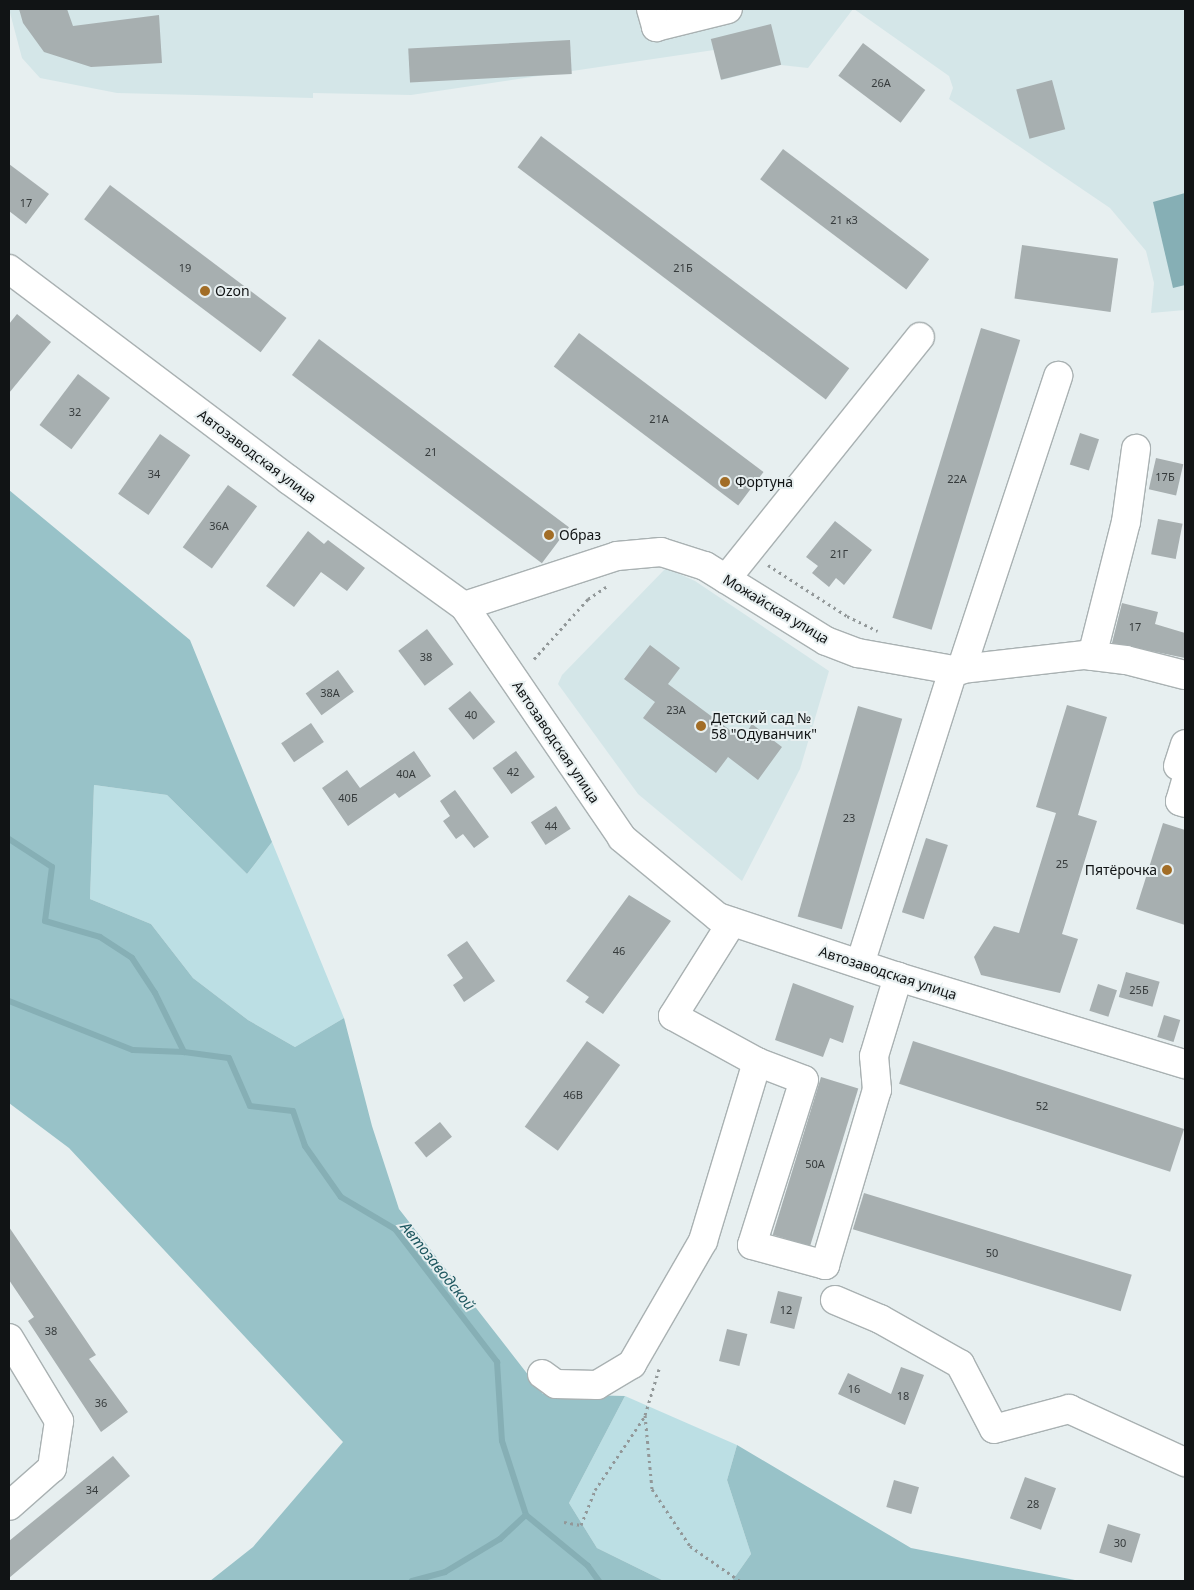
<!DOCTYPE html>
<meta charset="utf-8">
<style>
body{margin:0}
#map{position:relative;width:1194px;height:1590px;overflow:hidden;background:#e7eff0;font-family:"Noto Sans",sans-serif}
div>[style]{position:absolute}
.built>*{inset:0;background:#d4e6e8}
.green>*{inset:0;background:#bcdfe4}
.forest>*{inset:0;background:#98c2c8}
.water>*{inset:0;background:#86afb5}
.stream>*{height:6px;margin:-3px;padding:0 3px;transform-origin:3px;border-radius:3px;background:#86afb5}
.building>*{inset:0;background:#a7afb0;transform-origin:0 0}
.path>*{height:3px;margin-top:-1.5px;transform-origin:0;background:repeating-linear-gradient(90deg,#929899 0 2.5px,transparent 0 6.5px)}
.roads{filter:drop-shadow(1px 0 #a9b1b2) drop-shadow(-1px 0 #a9b1b2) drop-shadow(0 1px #a9b1b2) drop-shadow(0 -1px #a9b1b2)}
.minor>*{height:28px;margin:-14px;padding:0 14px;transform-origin:14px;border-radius:14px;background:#fff}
.dots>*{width:14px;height:14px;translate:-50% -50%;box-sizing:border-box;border:2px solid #e7eff0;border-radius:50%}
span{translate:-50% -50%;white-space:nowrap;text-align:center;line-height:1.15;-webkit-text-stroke:4px #e7eff0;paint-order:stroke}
.number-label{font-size:11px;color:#363b3c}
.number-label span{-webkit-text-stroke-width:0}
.poi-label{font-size:14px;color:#111415}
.left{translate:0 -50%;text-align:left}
.right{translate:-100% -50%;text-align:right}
.street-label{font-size:14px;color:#111415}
.water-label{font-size:15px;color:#1d575f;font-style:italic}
.frame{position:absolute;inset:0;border:10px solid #111415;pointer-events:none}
</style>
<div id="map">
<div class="built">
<div style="clip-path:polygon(9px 9px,853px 9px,808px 68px,781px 65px,722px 80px,714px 50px,411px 95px,313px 93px,313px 98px,117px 93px,40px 78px,22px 58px)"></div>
<div style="clip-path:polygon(854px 9px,1185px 9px,1185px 310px,1151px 313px,1154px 283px,1146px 251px,1110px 208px,949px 99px,953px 88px,949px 76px)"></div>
<div style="clip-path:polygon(666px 568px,695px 581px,829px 671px,800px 769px,742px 881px,638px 794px,558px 684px,562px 675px)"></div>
</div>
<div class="green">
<div style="clip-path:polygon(94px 785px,167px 795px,247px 874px,272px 842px,344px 1018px,295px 1047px,248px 1020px,193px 978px,151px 924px,90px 899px)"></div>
<div style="clip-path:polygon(625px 1396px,737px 1445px,727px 1480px,751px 1554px,732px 1581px,664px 1581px,597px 1548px,569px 1503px)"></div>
</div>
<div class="forest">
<div style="clip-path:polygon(9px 490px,190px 640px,272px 842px,247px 874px,167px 795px,94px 785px,90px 899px,151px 924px,193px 978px,248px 1020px,295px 1047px,344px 1018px,372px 1126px,399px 1209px,543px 1394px,625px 1396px,569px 1503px,597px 1548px,664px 1581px,210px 1581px,253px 1547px,343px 1442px,69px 1148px,9px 1103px)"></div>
<div style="clip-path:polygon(737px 1445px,911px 1548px,1080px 1581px,732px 1581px,751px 1554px,727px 1480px)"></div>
</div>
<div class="water">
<div style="clip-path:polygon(1185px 193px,1185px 285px,1173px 288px,1153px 202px)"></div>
</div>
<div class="stream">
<div style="left:9px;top:839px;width:51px;rotate:33.1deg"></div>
<div style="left:52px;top:867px;width:54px;rotate:97.4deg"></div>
<div style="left:45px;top:921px;width:57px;rotate:16.2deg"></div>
<div style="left:100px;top:937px;width:38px;rotate:33deg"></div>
<div style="left:132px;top:958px;width:42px;rotate:56.7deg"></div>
<div style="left:155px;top:993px;width:66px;rotate:63.8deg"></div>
<div style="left:184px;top:1052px;width:45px;rotate:7.6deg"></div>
<div style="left:229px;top:1058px;width:52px;rotate:66.4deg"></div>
<div style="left:250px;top:1106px;width:43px;rotate:6.6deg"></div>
<div style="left:293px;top:1111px;width:37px;rotate:71deg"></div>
<div style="left:305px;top:1146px;width:62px;rotate:54.8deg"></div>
<div style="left:341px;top:1197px;width:63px;rotate:30.7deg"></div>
<div style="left:395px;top:1229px;width:168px;rotate:52.5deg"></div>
<div style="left:497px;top:1362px;width:79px;rotate:86.4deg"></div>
<div style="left:502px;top:1441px;width:78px;rotate:72deg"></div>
<div style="left:526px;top:1515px;width:80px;rotate:39.4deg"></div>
<div style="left:588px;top:1566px;width:19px;rotate:54deg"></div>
<div style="left:9px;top:1001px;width:133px;rotate:21.6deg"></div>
<div style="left:133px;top:1050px;width:51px;rotate:2.2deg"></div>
<div style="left:412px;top:1581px;width:34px;rotate:-15deg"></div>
<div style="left:445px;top:1572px;width:64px;rotate:-31deg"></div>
<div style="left:500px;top:1539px;width:35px;rotate:-43deg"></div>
</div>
<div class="building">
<div style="clip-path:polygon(19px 9px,67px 9px,73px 26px,159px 15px,162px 63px,91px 67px,44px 52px,23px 23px)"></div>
<div style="left:771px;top:24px;width:42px;height:62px;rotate:76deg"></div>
<div style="left:570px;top:40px;width:34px;height:162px;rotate:87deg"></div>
<div style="left:863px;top:43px;width:78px;height:41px;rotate:37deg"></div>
<div style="left:1052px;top:80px;width:51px;height:37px;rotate:75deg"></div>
<div style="left:541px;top:136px;width:386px;height:39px;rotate:37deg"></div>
<div style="left:783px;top:149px;width:183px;height:38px;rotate:37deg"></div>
<div style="clip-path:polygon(9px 164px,49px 194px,26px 224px,9px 211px)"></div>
<div style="left:110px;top:185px;width:221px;height:43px;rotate:37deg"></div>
<div style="left:1022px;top:245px;width:97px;height:54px;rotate:8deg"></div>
<div style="clip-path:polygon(17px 314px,51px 342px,9px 393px,9px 324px)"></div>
<div style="left:981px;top:328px;width:41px;height:303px;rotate:17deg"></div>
<div style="left:579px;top:333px;width:231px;height:42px;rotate:37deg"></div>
<div style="left:319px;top:339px;width:313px;height:45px;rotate:37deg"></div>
<div style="left:78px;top:374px;width:40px;height:64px;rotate:37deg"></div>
<div style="left:1080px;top:433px;width:20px;height:33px;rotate:18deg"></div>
<div style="left:160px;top:434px;width:37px;height:73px;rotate:35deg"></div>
<div style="left:1156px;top:458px;width:28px;height:32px;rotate:13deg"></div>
<div style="left:228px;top:485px;width:36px;height:77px;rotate:36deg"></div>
<div style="left:1158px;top:519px;width:25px;height:36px;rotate:11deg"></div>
<div style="clip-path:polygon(835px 521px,872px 550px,844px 585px,836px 578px,829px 587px,812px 573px,818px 566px,806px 557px)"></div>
<div style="clip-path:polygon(308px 531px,324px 544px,328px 540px,365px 568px,347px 591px,321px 572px,294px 607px,266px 586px)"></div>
<div style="clip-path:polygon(1122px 603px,1158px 612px,1155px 624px,1185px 633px,1185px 658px,1112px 643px)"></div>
<div style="left:427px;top:629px;width:44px;height:36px;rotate:53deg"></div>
<div style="clip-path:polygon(650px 645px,680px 668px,668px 684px,742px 739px,752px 724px,782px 747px,758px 780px,728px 757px,716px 773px,643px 718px,655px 702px,624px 679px)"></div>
<div style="left:338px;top:670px;width:27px;height:40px;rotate:54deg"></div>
<div style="left:470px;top:691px;width:40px;height:28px;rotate:51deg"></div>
<div style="clip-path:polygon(1067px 705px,1107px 717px,1078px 815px,1097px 821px,1062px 934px,1078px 939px,1060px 993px,981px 975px,974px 957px,994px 926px,1019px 933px,1056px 813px,1036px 807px)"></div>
<div style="left:858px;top:706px;width:46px;height:219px;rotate:16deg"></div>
<div style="left:311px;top:723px;width:23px;height:36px;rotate:56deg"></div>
<div style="clip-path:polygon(414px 751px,431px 776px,399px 798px,395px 793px,348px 826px,322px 788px,347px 770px,360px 788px)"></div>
<div style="left:516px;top:751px;width:32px;height:29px;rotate:54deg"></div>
<div style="clip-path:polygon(455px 790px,489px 837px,474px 848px,463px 834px,456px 839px,443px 821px,450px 816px,440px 801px)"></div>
<div style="left:556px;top:806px;width:27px;height:30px;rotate:57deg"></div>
<div style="clip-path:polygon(1163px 823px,1185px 830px,1185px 925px,1136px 909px)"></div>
<div style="left:926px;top:838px;width:23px;height:78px;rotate:18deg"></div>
<div style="clip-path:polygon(629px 895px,671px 921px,603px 1014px,585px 1002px,589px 997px,566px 981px)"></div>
<div style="clip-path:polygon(467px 941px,495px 981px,464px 1002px,453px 985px,463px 978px,447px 955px)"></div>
<div style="left:1126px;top:972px;width:35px;height:26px;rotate:16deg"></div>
<div style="clip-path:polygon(793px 983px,854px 1006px,843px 1043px,830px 1038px,823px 1057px,775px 1040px)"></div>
<div style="left:1098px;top:984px;width:20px;height:28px;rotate:18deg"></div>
<div style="left:1164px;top:1015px;width:17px;height:23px;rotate:17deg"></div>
<div style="left:587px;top:1041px;width:41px;height:106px;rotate:36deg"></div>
<div style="left:913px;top:1041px;width:285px;height:45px;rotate:18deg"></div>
<div style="left:821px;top:1077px;width:39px;height:165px;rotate:17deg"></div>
<div style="left:440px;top:1122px;width:19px;height:33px;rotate:51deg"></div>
<div style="left:864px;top:1193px;width:280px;height:38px;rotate:17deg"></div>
<div style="clip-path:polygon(9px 1227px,96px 1355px,89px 1359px,128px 1412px,101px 1432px,28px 1321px,34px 1317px,9px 1280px)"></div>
<div style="left:778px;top:1291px;width:25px;height:33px;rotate:14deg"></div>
<div style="left:727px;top:1329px;width:21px;height:33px;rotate:14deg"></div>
<div style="clip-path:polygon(901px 1367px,924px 1375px,905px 1425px,838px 1394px,848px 1373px,891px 1394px)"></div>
<div style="clip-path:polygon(113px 1456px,130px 1476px,9px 1578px,9px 1541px)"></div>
<div style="left:1025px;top:1477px;width:33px;height:44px;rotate:20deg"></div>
<div style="left:894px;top:1480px;width:26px;height:28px;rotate:16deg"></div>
<div style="left:1108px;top:1524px;width:34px;height:30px;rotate:17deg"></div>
</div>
<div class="path">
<div style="left:768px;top:565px;width:94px;rotate:32.8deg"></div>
<div style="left:847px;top:616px;width:34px;rotate:26deg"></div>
<div style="left:534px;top:659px;width:81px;rotate:-48deg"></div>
<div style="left:588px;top:599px;width:22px;rotate:-34deg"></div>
<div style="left:659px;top:1369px;width:48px;rotate:106.9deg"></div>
<div style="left:645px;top:1415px;width:74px;rotate:84.6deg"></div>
<div style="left:652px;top:1489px;width:69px;rotate:56.3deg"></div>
<div style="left:690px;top:1546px;width:61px;rotate:35deg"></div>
<div style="left:564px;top:1522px;width:17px;rotate:10deg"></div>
<div style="left:581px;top:1525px;width:38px;rotate:-68deg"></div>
<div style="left:595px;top:1490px;width:89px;rotate:-56deg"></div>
</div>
<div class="roads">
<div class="minor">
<div style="left:651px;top:9px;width:19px;rotate:74deg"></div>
<div style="left:656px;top:27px;width:74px;rotate:-14deg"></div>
<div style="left:9px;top:269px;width:351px;rotate:37deg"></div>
<div style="left:289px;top:480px;width:216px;rotate:35.8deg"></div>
<div style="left:464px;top:606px;width:281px;rotate:55.7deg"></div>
<div style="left:622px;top:838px;width:124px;rotate:39.5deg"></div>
<div style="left:718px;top:917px;width:190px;rotate:18.4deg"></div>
<div style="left:898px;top:977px;width:300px;rotate:16.9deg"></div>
<div style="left:726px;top:579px;width:310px;rotate:-51.3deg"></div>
<div style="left:464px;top:606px;width:161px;rotate:-18.1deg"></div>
<div style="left:617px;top:556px;width:44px;rotate:-5.2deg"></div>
<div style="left:661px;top:552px;width:46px;rotate:17.7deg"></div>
<div style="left:705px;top:566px;width:142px;rotate:31.8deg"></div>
<div style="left:826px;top:641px;width:34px;rotate:21deg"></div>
<div style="left:858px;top:653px;width:97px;rotate:10.1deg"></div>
<div style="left:953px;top:670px;width:133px;rotate:-6.5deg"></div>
<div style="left:1085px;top:655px;width:41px;rotate:7deg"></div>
<div style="left:1126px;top:660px;width:61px;rotate:14.3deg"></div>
<div style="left:1092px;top:656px;width:138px;rotate:-75.8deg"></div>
<div style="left:1126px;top:522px;width:74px;rotate:-82.2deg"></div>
<div style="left:961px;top:670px;width:310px;rotate:-71.7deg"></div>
<div style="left:1178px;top:766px;width:23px;rotate:-72deg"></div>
<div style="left:1185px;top:784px;width:18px;rotate:106deg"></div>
<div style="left:1180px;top:801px;width:5px;rotate:22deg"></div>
<div style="left:732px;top:922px;width:111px;rotate:122.1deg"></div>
<div style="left:673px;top:1016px;width:96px;rotate:28.7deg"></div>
<div style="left:757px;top:1062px;width:50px;rotate:21deg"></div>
<div style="left:804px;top:1080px;width:173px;rotate:107.5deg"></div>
<div style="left:752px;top:1245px;width:76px;rotate:15.3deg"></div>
<div style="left:825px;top:1265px;width:183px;rotate:-73.5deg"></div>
<div style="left:877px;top:1090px;width:34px;rotate:-95deg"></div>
<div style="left:874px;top:1056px;width:83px;rotate:-73.1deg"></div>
<div style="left:860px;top:964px;width:308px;rotate:-72.4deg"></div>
<div style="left:835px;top:1300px;width:49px;rotate:22.9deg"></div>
<div style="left:880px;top:1319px;width:92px;rotate:29.4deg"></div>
<div style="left:960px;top:1364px;width:73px;rotate:62.4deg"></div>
<div style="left:994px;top:1429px;width:78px;rotate:-14.9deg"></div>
<div style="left:1069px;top:1409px;width:128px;rotate:24.6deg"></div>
<div style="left:9px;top:1338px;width:97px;rotate:58.9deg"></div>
<div style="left:59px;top:1421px;width:48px;rotate:98.5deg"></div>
<div style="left:52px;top:1468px;width:57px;rotate:138.5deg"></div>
<div style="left:542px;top:1374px;width:17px;rotate:36deg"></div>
<div style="left:556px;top:1384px;width:41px;rotate:1.4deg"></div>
<div style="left:597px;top:1385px;width:41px;rotate:-31deg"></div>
<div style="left:632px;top:1364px;width:142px;rotate:-60deg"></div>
<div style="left:703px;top:1241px;width:187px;rotate:-73.2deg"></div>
</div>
</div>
<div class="dots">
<div style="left:205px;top:291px;background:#a26d26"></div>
<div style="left:725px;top:482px;background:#a26d26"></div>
<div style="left:549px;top:535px;background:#a26d26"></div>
<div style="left:701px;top:726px;background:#a26d26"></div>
<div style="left:1167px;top:870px;background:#a26d26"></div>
</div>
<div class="number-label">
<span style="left:881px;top:83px">26А</span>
<span style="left:26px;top:203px">17</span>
<span style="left:844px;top:220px">21 к3</span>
<span style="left:185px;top:268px">19</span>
<span style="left:683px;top:268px">21Б</span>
<span style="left:75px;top:412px">32</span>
<span style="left:659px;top:419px">21А</span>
<span style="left:431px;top:452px">21</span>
<span style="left:154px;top:474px">34</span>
<span style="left:1165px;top:477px">17Б</span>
<span style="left:957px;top:479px">22А</span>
<span style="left:219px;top:526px">36А</span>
<span style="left:839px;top:554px">21Г</span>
<span style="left:1135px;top:627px">17</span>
<span style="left:426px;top:657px">38</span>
<span style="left:330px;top:693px">38А</span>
<span style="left:676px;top:710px">23А</span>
<span style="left:471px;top:715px">40</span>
<span style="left:513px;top:772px">42</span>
<span style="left:406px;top:774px">40А</span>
<span style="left:348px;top:798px">40Б</span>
<span style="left:849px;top:818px">23</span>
<span style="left:551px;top:826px">44</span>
<span style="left:1062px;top:864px">25</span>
<span style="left:619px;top:951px">46</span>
<span style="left:1139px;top:990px">25Б</span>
<span style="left:573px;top:1095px">46В</span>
<span style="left:1042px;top:1106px">52</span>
<span style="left:815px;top:1164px">50А</span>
<span style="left:992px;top:1253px">50</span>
<span style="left:786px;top:1310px">12</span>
<span style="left:51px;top:1331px">38</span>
<span style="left:854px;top:1389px">16</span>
<span style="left:903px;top:1396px">18</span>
<span style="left:101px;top:1403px">36</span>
<span style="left:92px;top:1490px">34</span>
<span style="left:1033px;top:1504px">28</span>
<span style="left:1120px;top:1543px">30</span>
</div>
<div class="poi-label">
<span class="left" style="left:215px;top:291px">Ozon</span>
<span class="left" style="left:735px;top:482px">Фортуна</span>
<span class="left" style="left:559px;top:535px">Образ</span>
<span class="left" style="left:711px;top:726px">Детский сад №<br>58 "Одуванчик"</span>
<span class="right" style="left:1157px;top:870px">Пятёрочка</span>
</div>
<div class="street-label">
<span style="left:257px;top:456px;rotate:37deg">Автозаводская улица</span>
<span style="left:776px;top:609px;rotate:31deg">Можайская улица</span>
<span style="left:556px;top:742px;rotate:56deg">Автозаводская улица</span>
<span style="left:888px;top:973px;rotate:18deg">Автозаводская улица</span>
</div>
<div class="water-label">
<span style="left:438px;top:1266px;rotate:51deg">Автозаводской</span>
</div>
<div class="frame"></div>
</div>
